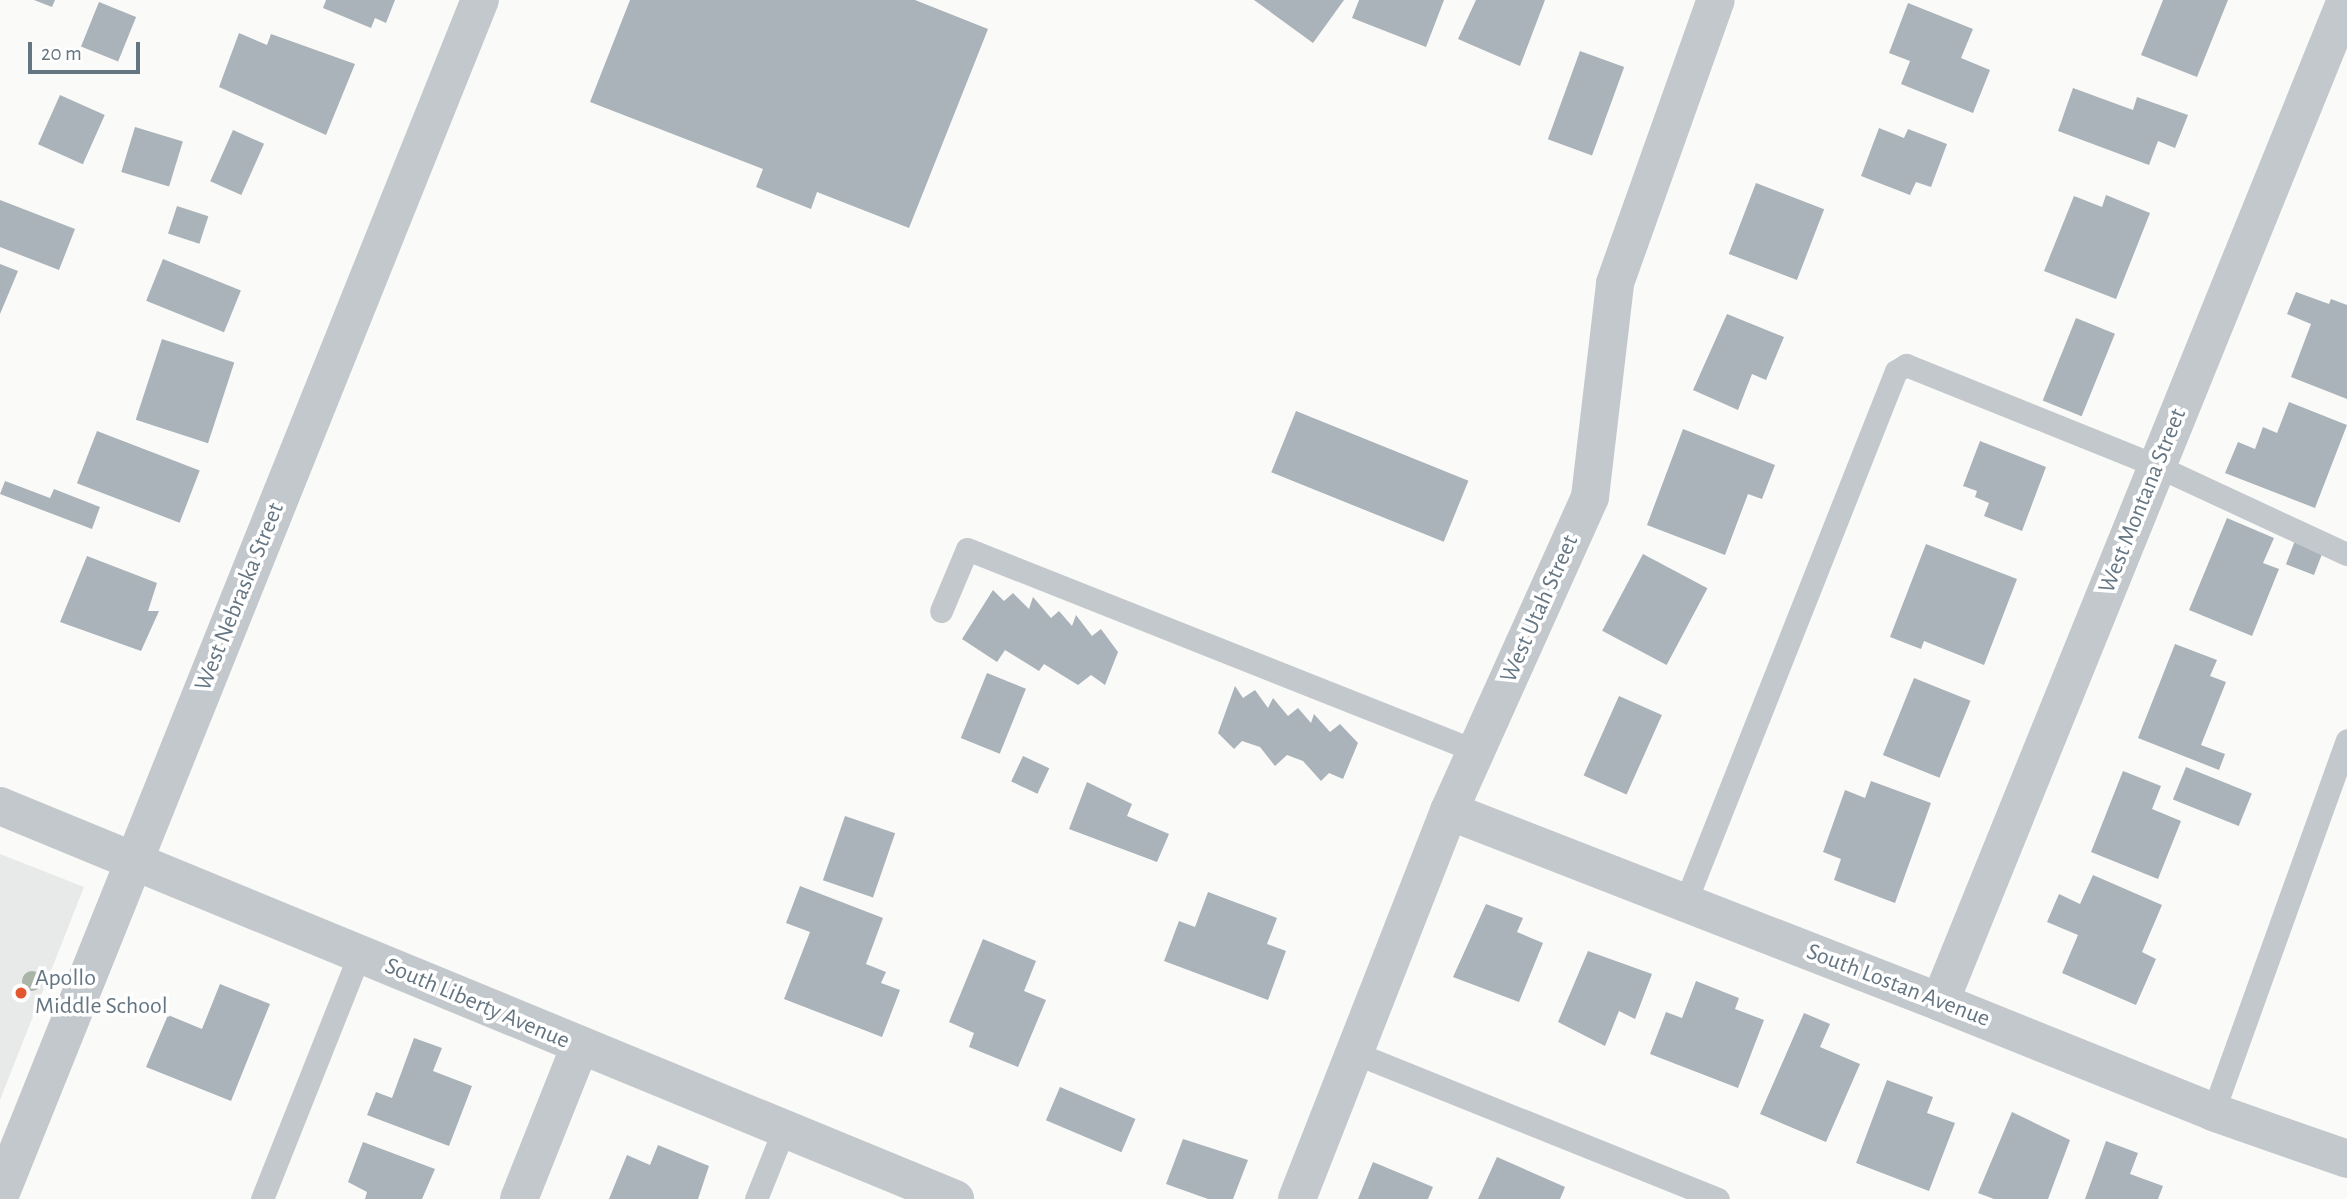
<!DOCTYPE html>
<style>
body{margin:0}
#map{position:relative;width:2347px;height:1199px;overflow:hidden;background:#fafaf8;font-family:"Alegreya Sans",sans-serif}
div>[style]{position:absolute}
.built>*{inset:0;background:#e8e9e9}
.building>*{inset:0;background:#aab3b9;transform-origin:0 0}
.service>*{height:23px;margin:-11.5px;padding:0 11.5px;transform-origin:11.5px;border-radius:11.5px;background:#c3c8cc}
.minor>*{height:38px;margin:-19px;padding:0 19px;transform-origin:19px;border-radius:19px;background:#c3c8cc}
.tertiary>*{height:38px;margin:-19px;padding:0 19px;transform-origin:19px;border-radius:19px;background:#c3c8cc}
.trees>*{width:20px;height:20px;margin:-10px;border-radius:50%;background:#aab4a7}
.dots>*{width:19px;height:19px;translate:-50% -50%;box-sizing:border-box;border:4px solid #fff;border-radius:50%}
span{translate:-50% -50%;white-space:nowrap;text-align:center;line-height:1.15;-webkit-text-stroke:7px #fff;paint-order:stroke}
.street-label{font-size:24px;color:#657683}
.poi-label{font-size:24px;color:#657683}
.left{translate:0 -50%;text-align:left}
.scale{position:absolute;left:28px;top:42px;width:112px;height:32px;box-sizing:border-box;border:4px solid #657683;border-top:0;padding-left:9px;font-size:21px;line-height:24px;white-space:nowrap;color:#657683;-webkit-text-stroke:5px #fff;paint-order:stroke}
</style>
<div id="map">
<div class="built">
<div style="clip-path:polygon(0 854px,84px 887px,0 1100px)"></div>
</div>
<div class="building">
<div style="clip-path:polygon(34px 0,55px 0,52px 7px)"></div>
<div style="clip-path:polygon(326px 0,395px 0,386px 23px,375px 18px,371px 28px,323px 8px)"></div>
<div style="clip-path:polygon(630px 0,915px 0,988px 29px,909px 228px,817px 192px,811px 209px,756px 187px,763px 169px,590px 102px)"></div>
<div style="clip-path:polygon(1254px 0,1344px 0,1313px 43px)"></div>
<div style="clip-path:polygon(1359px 0,1444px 0,1426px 47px,1352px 18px)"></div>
<div style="clip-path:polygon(1476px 0,1545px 0,1520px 66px,1458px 39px)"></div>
<div style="clip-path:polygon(2163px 0,2228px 0,2197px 77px,2141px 55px)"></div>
<div style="left:99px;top:2px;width:40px;height:48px;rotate:22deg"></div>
<div style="clip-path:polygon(1908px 3px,1973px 29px,1961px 58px,1990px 70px,1973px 113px,1901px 84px,1910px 61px,1889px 53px)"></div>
<div style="clip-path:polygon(239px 33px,267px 45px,271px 34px,355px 64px,326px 135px,219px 87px)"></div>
<div style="left:1580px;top:51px;width:47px;height:94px;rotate:20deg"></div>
<div style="clip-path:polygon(2073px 88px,2133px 110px,2137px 97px,2188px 115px,2175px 148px,2158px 141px,2149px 165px,2058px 131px)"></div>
<div style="left:60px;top:95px;width:49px;height:54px;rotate:24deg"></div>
<div style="left:135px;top:127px;width:50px;height:47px;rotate:17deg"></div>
<div style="clip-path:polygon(1879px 128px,1904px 138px,1908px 129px,1947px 144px,1931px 187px,1916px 182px,1910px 195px,1861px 176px)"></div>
<div style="left:233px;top:130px;width:34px;height:56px;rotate:24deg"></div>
<div style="left:1756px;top:183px;width:73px;height:76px;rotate:21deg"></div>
<div style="clip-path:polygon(2106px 195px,2150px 213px,2116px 299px,2044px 271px,2074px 196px,2102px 207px)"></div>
<div style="clip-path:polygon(0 200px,75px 229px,59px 270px,0 247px)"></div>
<div style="left:177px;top:206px;width:33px;height:29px;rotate:18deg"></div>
<div style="left:163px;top:259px;width:84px;height:45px;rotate:22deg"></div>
<div style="clip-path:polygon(0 264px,18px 271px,0 314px)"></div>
<div style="clip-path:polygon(2296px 292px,2329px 304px,2331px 299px,2347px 305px,2347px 399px,2291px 377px,2311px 324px,2287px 314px)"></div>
<div style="clip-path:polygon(1727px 314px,1784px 337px,1766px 380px,1752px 374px,1738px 410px,1693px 390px)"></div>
<div style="left:2076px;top:318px;width:42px;height:89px;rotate:22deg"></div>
<div style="left:162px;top:339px;width:76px;height:85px;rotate:18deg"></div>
<div style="clip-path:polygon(2289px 402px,2347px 425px,2315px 508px,2225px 473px,2238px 442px,2255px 449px,2263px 427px,2277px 433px)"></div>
<div style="left:1296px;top:411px;width:186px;height:66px;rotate:22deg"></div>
<div style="clip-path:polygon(1683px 429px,1775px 465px,1762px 499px,1748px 494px,1725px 555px,1647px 525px)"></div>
<div style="left:97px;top:431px;width:110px;height:56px;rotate:21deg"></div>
<div style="clip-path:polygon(1980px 441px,2046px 467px,2022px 531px,1984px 516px,1989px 503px,1975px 497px,1977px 491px,1963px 486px)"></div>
<div style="clip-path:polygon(5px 481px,50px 498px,54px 489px,100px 507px,92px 529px,0 494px)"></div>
<div style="clip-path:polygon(2227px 518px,2274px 538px,2263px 563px,2279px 569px,2252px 636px,2189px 610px)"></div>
<div style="left:2296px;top:538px;width:30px;height:28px;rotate:21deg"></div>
<div style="clip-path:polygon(1926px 544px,2017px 579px,1984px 665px,1924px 641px,1921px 649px,1890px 637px)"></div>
<div style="left:1643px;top:554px;width:73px;height:87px;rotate:28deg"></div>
<div style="clip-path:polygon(87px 556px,157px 583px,148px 611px,159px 611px,141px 651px,60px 622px)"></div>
<div style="clip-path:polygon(993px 590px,1004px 601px,1013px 593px,1029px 609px,1033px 597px,1051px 618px,1059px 611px,1072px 626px,1076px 615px,1092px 636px,1101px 629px,1118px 652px,1105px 685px,1091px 675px,1078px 685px,1044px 664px,1039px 671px,1005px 650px,997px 662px,962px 639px)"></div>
<div style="clip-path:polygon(2175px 644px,2217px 660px,2210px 676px,2226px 682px,2201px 745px,2225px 754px,2219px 770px,2138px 738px)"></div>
<div style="left:987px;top:673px;width:42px;height:70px;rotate:22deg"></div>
<div style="left:1914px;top:678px;width:61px;height:83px;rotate:22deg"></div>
<div style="clip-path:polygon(1235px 686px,1243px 698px,1255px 690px,1268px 708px,1273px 698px,1288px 716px,1298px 708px,1311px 723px,1314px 714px,1330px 732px,1340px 724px,1358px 743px,1343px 779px,1329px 773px,1321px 781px,1303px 761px,1287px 755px,1275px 766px,1260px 747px,1242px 741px,1234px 749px,1218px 733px)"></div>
<div style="left:1619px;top:696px;width:47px;height:87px;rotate:24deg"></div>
<div style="left:1023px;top:756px;width:29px;height:28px;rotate:25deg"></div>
<div style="left:2186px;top:767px;width:71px;height:35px;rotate:22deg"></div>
<div style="clip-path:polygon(2123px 771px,2161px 786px,2152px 809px,2181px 821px,2158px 879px,2091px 852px)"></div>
<div style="clip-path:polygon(1871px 781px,1931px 803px,1895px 903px,1834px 880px,1841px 859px,1823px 852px,1845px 790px,1865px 798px)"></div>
<div style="clip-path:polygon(1087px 782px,1132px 804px,1127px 816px,1169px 834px,1157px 862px,1069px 829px)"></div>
<div style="left:845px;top:816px;width:53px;height:68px;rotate:19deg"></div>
<div style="clip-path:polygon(2093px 875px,2162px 905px,2142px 952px,2156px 959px,2136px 1005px,2062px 973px,2078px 935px,2047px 922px,2059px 894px,2080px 904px)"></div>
<div style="clip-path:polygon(800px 886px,883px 918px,866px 964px,886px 972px,881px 983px,900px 990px,882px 1037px,784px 999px,810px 932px,786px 923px)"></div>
<div style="clip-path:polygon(1208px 892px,1277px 918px,1267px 944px,1286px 951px,1268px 1000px,1164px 961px,1179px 921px,1195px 927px)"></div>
<div style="clip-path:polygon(1486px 904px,1523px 918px,1517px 932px,1543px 943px,1519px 1002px,1453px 977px)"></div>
<div style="clip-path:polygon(983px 939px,1036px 961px,1024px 991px,1046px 1000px,1018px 1067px,969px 1047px,974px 1033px,949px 1022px)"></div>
<div style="clip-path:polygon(1588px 951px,1652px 974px,1635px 1019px,1619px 1011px,1605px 1046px,1558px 1022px)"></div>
<div style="clip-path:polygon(1696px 981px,1739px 998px,1735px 1009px,1764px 1020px,1738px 1088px,1650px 1054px,1666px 1012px,1682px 1018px)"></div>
<div style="clip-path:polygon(220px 984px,270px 1004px,231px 1101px,146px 1067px,168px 1015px,202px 1029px)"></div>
<div style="clip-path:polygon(1804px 1013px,1830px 1024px,1820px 1047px,1860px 1064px,1826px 1142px,1760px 1114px)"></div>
<div style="clip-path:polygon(414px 1038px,442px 1048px,433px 1071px,472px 1086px,449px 1146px,367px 1115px,376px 1092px,392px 1098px)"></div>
<div style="clip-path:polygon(1887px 1080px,1933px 1097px,1927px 1113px,1955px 1123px,1929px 1191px,1856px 1163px)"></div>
<div style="left:1060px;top:1087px;width:82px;height:36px;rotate:23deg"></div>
<div style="clip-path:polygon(2012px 1112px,2070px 1140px,2048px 1199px,1994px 1199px,1978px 1193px)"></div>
<div style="clip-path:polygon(1183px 1139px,1248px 1160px,1233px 1199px,1208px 1199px,1166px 1184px)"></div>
<div style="clip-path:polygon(2106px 1141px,2138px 1153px,2130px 1174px,2163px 1186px,2158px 1199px,2085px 1199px)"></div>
<div style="clip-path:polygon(363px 1142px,435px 1169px,422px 1199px,365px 1199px,367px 1192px,348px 1182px)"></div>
<div style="clip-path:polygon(658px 1145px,709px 1166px,698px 1199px,609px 1199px,627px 1155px,650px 1165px)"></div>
<div style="clip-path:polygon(1497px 1157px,1565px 1187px,1560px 1199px,1478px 1199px)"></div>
<div style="clip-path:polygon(1373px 1162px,1433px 1187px,1428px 1199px,1358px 1199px)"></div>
</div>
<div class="service">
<div style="left:941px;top:611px;width:67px;rotate:-67.2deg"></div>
<div style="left:967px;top:549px;width:548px;rotate:21.65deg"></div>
<div style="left:1685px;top:903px;width:572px;rotate:-68.37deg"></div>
<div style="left:1896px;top:371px;width:12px;rotate:-31deg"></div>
<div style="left:1906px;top:365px;width:271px;rotate:21.9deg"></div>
<div style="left:2157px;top:466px;width:209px;rotate:24.9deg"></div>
<div style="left:1355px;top:1053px;width:391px;rotate:21.9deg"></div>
<div style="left:2213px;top:1112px;width:395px;rotate:-70.2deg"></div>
<div style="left:262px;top:1199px;width:263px;rotate:-68.3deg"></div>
<div style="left:756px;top:1199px;width:75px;rotate:-68.2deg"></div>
</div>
<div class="minor">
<div style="left:0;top:806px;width:1033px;rotate:22.37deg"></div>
<div style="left:1449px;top:811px;width:527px;rotate:21.26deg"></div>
<div style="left:1940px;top:1002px;width:294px;rotate:21.9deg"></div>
<div style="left:2213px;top:1112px;width:142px;rotate:19.3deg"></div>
<div style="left:1940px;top:1002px;width:1081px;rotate:-67.94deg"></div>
<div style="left:519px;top:1199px;width:165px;rotate:-68.3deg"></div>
<div style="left:1297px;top:1199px;width:417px;rotate:-68.6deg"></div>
<div style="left:1449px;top:811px;width:344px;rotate:-65.8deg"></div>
<div style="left:1590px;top:497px;width:215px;rotate:-83.3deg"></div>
<div style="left:1615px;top:283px;width:300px;rotate:-70.4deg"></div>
</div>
<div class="tertiary">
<div style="left:0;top:1195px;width:1288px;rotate:-68.12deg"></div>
</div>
<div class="trees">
<div style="left:32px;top:981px"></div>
</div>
<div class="dots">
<div style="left:21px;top:993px;background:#e4572e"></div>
</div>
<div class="street-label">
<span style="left:2143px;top:501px;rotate:-68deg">West Montana Street</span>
<span style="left:240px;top:597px;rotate:-68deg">West Nebraska Street</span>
<span style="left:1540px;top:609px;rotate:-66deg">West Utah Street</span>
<span style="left:1898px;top:986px;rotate:21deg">South Lostan Avenue</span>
<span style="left:477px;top:1004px;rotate:23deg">South Liberty Avenue</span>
</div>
<div class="poi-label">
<span class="left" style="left:35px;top:993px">Apollo<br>Middle School</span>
</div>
<div class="scale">20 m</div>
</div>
